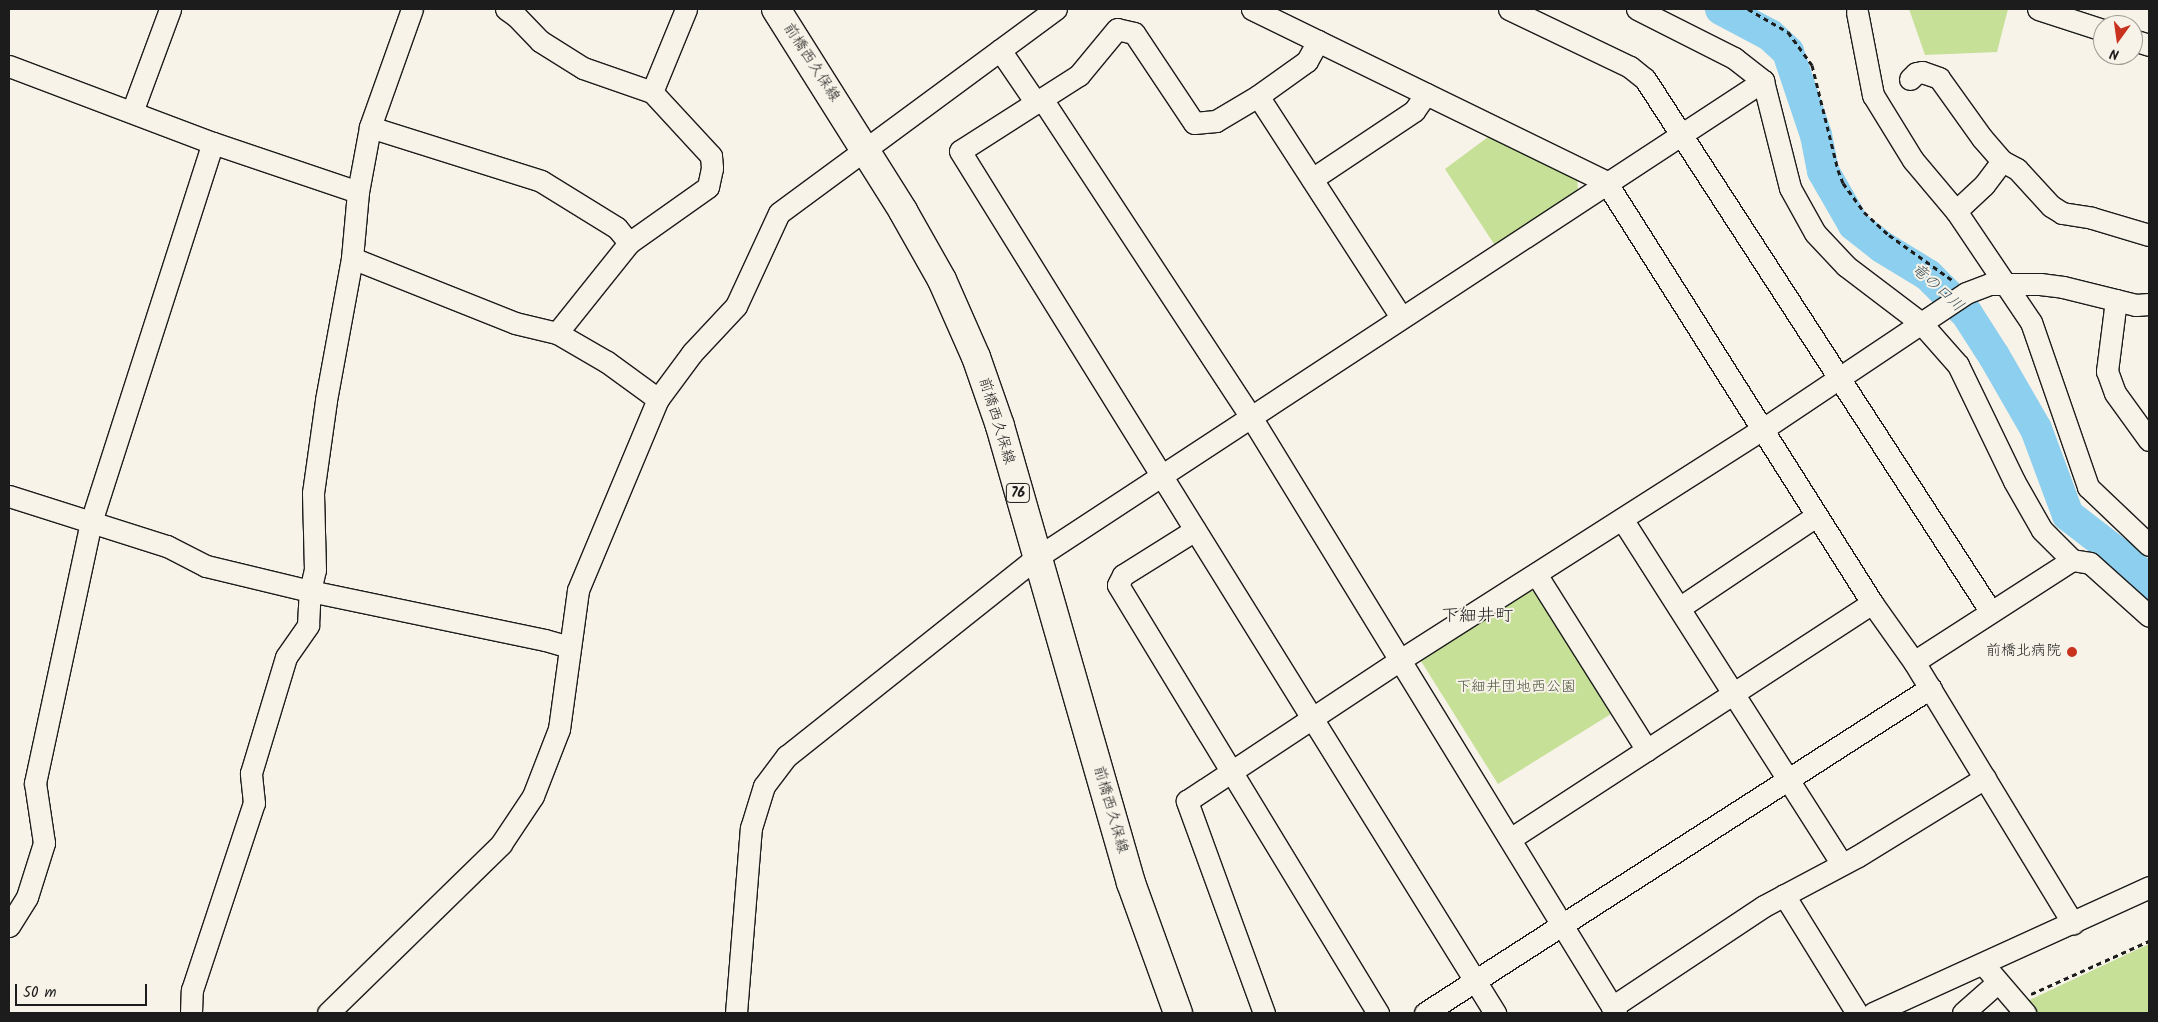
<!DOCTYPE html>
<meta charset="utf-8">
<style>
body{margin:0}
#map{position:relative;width:2158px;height:1022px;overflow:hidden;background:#f7f3e8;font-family:Kalam,"Klee One",sans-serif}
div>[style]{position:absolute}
.green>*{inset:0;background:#c6e097}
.river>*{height:32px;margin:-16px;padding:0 16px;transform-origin:16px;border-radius:16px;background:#8dcfee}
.path>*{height:3px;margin-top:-1.5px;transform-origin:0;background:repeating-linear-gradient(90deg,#1c1c1c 0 5px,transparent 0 9px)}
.roads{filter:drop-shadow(1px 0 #1c1c1c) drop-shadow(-1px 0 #1c1c1c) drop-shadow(0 1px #1c1c1c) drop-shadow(0 -1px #1c1c1c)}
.minor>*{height:21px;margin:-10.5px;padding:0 10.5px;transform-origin:10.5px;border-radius:10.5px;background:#f7f3e8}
.major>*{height:28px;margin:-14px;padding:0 14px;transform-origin:14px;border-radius:14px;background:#f7f3e8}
.dots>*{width:14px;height:14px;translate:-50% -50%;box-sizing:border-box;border:2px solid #f7f3e8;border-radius:50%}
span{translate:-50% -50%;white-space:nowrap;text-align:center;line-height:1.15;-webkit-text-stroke:4px #f7f3e8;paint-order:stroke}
.shield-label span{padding:1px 4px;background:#f7f3e8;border:1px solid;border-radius:4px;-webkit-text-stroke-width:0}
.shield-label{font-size:14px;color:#1c1c1c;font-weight:700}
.street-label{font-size:15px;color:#1c1c1c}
.poi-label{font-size:15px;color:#1c1c1c}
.right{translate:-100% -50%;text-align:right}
.park-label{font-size:15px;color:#4f5741}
.water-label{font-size:16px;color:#3e525b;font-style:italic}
.quarter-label{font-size:18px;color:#1c1c1c}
.frame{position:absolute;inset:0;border:10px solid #1c1c1c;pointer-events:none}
.north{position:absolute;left:2093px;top:15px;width:50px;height:50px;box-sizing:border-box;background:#f7f3e8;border:1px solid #9f9d96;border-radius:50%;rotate:194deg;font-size:14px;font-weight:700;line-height:20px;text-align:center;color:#1c1c1c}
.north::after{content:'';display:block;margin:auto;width:18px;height:22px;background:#c8321e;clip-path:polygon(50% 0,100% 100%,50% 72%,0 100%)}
.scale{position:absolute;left:15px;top:984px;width:132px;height:22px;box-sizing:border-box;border:2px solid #1c1c1c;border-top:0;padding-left:6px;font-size:15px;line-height:18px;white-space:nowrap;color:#1c1c1c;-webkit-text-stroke:4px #f7f3e8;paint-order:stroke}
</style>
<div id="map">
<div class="green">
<div style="clip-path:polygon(1909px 9px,2008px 9px,1997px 52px,1925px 55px)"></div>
<div style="clip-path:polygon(1492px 134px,1577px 175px,1578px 192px,1496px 247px,1445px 169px)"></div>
<div style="clip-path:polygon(1527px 590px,1535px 592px,1611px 714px,1498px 784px,1421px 661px,1423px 654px)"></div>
<div style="clip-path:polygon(2149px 944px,2149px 1013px,2035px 1013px,2025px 1002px)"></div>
</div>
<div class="river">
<div style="left:1721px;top:9px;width:55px;rotate:28deg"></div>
<div style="left:1770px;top:35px;width:25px;rotate:43deg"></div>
<div style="left:1788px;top:52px;width:88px;rotate:71.4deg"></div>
<div style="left:1816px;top:135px;width:37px;rotate:79deg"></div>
<div style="left:1823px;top:171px;width:62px;rotate:60.1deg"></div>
<div style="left:1854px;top:225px;width:36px;rotate:38deg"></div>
<div style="left:1882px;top:247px;width:54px;rotate:31.3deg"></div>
<div style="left:1928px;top:275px;width:55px;rotate:45deg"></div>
<div style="left:1967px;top:314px;width:50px;rotate:57.3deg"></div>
<div style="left:1994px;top:356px;width:84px;rotate:60.1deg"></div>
<div style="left:2036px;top:429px;width:92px;rotate:69.6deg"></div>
<div style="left:2068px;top:515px;width:78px;rotate:37.7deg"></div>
<div style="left:2130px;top:563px;width:28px;rotate:46deg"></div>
</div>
<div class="path">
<div style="left:1748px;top:9px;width:46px;rotate:29.9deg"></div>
<div style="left:1788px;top:32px;width:41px;rotate:54deg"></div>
<div style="left:1812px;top:65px;width:108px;rotate:76.1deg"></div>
<div style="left:1838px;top:170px;width:14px;rotate:69deg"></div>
<div style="left:1843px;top:183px;width:36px;rotate:54deg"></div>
<div style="left:1864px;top:212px;width:34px;rotate:43deg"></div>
<div style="left:1889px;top:235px;width:77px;rotate:35.5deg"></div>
<div style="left:2031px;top:994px;width:129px;rotate:-24.2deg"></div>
</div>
<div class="roads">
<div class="minor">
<div style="left:506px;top:9px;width:12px;rotate:35deg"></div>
<div style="left:516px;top:16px;width:35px;rotate:46deg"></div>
<div style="left:540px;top:41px;width:51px;rotate:32.1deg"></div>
<div style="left:583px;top:68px;width:73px;rotate:19.2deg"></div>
<div style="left:652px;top:92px;width:87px;rotate:47.3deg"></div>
<div style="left:711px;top:156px;width:12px;rotate:85deg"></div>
<div style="left:712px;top:168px;width:19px;rotate:102deg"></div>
<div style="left:708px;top:187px;width:97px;rotate:144.7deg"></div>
<div style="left:629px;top:243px;width:115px;rotate:128.7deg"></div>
<div style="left:1252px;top:9px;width:394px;rotate:26deg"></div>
<div style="left:1606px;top:182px;width:498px;rotate:57.7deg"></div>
<div style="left:1872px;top:603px;width:72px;rotate:54.6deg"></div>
<div style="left:1914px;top:662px;width:306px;rotate:58.7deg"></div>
<div style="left:1509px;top:9px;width:134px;rotate:25.6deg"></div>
<div style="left:1630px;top:67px;width:19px;rotate:39deg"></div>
<div style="left:1645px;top:79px;width:635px;rotate:57.01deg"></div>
<div style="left:1637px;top:9px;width:109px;rotate:26.8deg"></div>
<div style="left:1734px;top:58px;width:37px;rotate:38deg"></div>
<div style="left:1763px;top:81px;width:110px;rotate:75.8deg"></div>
<div style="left:1790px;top:188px;width:51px;rotate:60.9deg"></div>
<div style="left:1815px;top:233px;width:45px;rotate:46.8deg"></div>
<div style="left:1846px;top:266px;width:94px;rotate:37.2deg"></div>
<div style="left:1921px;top:323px;width:56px;rotate:48.6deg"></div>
<div style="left:1958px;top:365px;width:129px;rotate:64.2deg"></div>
<div style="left:2014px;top:481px;width:56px;rotate:60.3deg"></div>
<div style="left:2042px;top:530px;width:42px;rotate:45deg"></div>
<div style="left:2072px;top:560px;width:188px;rotate:147.2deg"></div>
<div style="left:2038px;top:9px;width:68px;rotate:17.9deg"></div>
<div style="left:1857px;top:12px;width:85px;rotate:79.1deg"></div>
<div style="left:1873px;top:95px;width:76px;rotate:58.4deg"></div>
<div style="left:1913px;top:160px;width:67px;rotate:49.9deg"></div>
<div style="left:1956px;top:211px;width:134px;rotate:56deg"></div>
<div style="left:2031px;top:322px;width:175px;rotate:70.9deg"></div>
<div style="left:2088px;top:487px;width:84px;rotate:43.6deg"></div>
<div style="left:2133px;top:40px;width:17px;rotate:17deg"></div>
<div style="left:1318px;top:41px;width:23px;rotate:119deg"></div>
<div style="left:1307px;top:61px;width:60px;rotate:144.5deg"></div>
<div style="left:1258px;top:96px;width:49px;rotate:149.2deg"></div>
<div style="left:1216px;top:121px;width:22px;rotate:175deg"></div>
<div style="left:1194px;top:123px;width:108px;rotate:-123.7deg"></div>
<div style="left:1134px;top:33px;width:17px;rotate:-167deg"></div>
<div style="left:1117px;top:29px;width:60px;rotate:129.6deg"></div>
<div style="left:1079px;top:75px;width:141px;rotate:147.4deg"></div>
<div style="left:960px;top:151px;width:1015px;rotate:58.17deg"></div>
<div style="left:1000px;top:50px;width:64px;rotate:55.8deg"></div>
<div style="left:9px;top:66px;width:218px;rotate:20.7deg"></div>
<div style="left:213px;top:143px;width:153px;rotate:18.7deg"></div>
<div style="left:1910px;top:79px;width:8px;rotate:-45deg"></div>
<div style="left:1916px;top:73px;width:6px;rotate:-9deg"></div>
<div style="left:1922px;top:72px;width:18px;rotate:19deg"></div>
<div style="left:1939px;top:78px;width:74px;rotate:54.4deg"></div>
<div style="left:1982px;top:138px;width:30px;rotate:49deg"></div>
<div style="left:2002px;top:161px;width:17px;rotate:28deg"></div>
<div style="left:2017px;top:169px;width:50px;rotate:47.4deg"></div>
<div style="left:2051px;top:206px;width:13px;rotate:32deg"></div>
<div style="left:2062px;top:213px;width:30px;rotate:9deg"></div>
<div style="left:2092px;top:218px;width:59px;rotate:16.6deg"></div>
<div style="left:652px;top:92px;width:90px;rotate:-67.7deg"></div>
<div style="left:1258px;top:96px;width:263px;rotate:57.1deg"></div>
<div style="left:1042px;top:99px;width:381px;rotate:56.7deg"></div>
<div style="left:1251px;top:417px;width:699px;rotate:58.52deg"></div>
<div style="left:132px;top:112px;width:110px;rotate:-69.7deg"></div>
<div style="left:370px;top:127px;width:179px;rotate:17.5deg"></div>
<div style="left:541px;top:181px;width:89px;rotate:31.7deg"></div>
<div style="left:617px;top:228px;width:19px;rotate:51deg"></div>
<div style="left:1312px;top:179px;width:123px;rotate:-33.7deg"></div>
<div style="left:1414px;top:111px;width:21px;rotate:-55deg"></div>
<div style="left:1956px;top:211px;width:38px;rotate:-43deg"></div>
<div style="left:1984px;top:185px;width:30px;rotate:-53deg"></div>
<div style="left:352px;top:258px;width:175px;rotate:21.7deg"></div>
<div style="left:515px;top:323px;width:43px;rotate:13.4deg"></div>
<div style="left:557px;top:333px;width:58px;rotate:30.1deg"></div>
<div style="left:607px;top:362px;width:63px;rotate:36deg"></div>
<div style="left:2116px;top:300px;width:72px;rotate:97.2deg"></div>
<div style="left:2107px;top:371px;width:23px;rotate:70deg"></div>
<div style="left:2115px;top:393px;width:58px;rotate:54.1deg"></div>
<div style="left:9px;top:496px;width:166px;rotate:17.6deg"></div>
<div style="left:167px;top:546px;width:44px;rotate:27.1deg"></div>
<div style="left:206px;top:566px;width:107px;rotate:13.5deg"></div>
<div style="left:310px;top:591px;width:240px;rotate:11.8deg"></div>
<div style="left:545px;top:640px;width:25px;rotate:16deg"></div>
<div style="left:1622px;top:519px;width:409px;rotate:57.5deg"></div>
<div style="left:1195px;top:530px;width:85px;rotate:148deg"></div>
<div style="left:1123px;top:575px;width:11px;rotate:117deg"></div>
<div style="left:1118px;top:585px;width:501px;rotate:58.72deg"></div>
<div style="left:2072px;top:560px;width:18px;rotate:9deg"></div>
<div style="left:2090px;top:563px;width:79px;rotate:41.9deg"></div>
<div style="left:1536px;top:574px;width:208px;rotate:57.8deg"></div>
<div style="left:1679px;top:608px;width:165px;rotate:-33.9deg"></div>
<div style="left:1510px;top:839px;width:432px;rotate:-33.1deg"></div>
<div style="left:1784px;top:895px;width:139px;rotate:58.3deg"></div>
<div style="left:9px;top:926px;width:34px;rotate:-58deg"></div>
<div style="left:27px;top:897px;width:57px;rotate:-72.5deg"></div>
<div style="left:44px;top:843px;width:61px;rotate:-98.5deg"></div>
<div style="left:35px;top:783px;width:267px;rotate:-77.9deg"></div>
<div style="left:91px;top:522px;width:398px;rotate:-72.2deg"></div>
<div style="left:1983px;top:964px;width:65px;rotate:49.4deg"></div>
<div style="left:1612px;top:1007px;width:182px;rotate:-33.6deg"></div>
<div style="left:1764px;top:906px;width:106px;rotate:-28deg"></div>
<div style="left:1858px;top:856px;width:149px;rotate:-31.6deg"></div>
<div style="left:191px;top:1013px;width:23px;rotate:-88deg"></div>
<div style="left:192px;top:990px;width:197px;rotate:-71.7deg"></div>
<div style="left:254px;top:803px;width:30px;rotate:-96deg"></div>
<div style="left:251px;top:773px;width:121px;rotate:-73.2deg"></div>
<div style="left:286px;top:657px;width:39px;rotate:-55deg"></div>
<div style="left:308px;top:625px;width:34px;rotate:-87deg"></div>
<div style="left:310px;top:591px;width:22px;rotate:-77deg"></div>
<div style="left:315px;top:570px;width:77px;rotate:-91.5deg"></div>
<div style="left:313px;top:493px;width:94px;rotate:-82deg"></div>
<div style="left:326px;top:400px;width:144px;rotate:-79.6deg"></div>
<div style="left:352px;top:258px;width:66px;rotate:-84.8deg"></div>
<div style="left:358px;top:192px;width:66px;rotate:-79.5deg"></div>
<div style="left:370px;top:127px;width:125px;rotate:-70.4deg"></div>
<div style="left:328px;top:1013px;width:242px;rotate:-44.3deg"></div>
<div style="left:501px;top:844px;width:58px;rotate:-56.3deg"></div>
<div style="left:533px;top:796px;width:72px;rotate:-68.8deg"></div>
<div style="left:559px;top:729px;width:140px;rotate:-82.2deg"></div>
<div style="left:578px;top:590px;width:207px;rotate:-67.3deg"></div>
<div style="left:658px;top:399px;width:57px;rotate:-53.5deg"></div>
<div style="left:692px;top:353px;width:64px;rotate:-46.9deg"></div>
<div style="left:736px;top:306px;width:102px;rotate:-65.2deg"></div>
<div style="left:779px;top:213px;width:344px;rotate:-36.4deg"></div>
<div style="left:736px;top:1013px;width:186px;rotate:-85.4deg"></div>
<div style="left:751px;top:828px;width:44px;rotate:-72.8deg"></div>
<div style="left:764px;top:786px;width:38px;rotate:-53deg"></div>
<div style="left:787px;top:756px;width:318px;rotate:-38.5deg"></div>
<div style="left:1036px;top:558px;width:870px;rotate:-33.27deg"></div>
<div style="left:1264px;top:1013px;width:226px;rotate:-110deg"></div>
<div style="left:1187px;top:801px;width:255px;rotate:-33.5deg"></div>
<div style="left:1400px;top:660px;width:430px;rotate:-32.5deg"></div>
<div style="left:1763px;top:429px;width:244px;rotate:-33.8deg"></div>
<div style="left:1966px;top:293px;width:26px;rotate:-21deg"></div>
<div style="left:1990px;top:284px;width:50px"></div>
<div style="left:2040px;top:284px;width:23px;rotate:7deg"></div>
<div style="left:2063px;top:287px;width:75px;rotate:13.9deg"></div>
<div style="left:2136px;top:305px;width:13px;rotate:-4deg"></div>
<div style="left:1425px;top:1013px;width:601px;rotate:-32.76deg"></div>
<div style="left:1873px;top:1013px;width:303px;rotate:-24.5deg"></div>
<div style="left:1963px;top:1013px;width:45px;rotate:-41.4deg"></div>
</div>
<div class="major">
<div style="left:776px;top:9px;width:239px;rotate:57.8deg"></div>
<div style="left:903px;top:211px;width:79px;rotate:60.5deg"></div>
<div style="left:942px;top:280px;width:84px;rotate:66.2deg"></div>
<div style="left:976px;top:357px;width:73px;rotate:70.8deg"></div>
<div style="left:1000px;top:426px;width:475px;rotate:74deg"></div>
<div style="left:1131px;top:883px;width:138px;rotate:70.1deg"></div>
</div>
</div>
<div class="dots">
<div style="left:2072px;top:652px;background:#c8321e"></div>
</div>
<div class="shield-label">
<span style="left:1018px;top:493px">76</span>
</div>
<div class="street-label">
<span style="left:811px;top:63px;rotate:57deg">前橋西久保線</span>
<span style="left:996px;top:421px;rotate:73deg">前橋西久保線</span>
<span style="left:1110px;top:810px;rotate:74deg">前橋西久保線</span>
</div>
<div class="poi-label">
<span class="right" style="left:2061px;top:652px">前橋北病院</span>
</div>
<div class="park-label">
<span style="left:1516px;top:688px">下細井団地西公園</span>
</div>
<div class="water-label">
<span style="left:1937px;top:288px;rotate:42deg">竜の口川</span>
</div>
<div class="quarter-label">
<span style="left:1477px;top:617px">下細井町</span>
</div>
<div class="frame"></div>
<div class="north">N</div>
<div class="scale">50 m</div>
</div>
